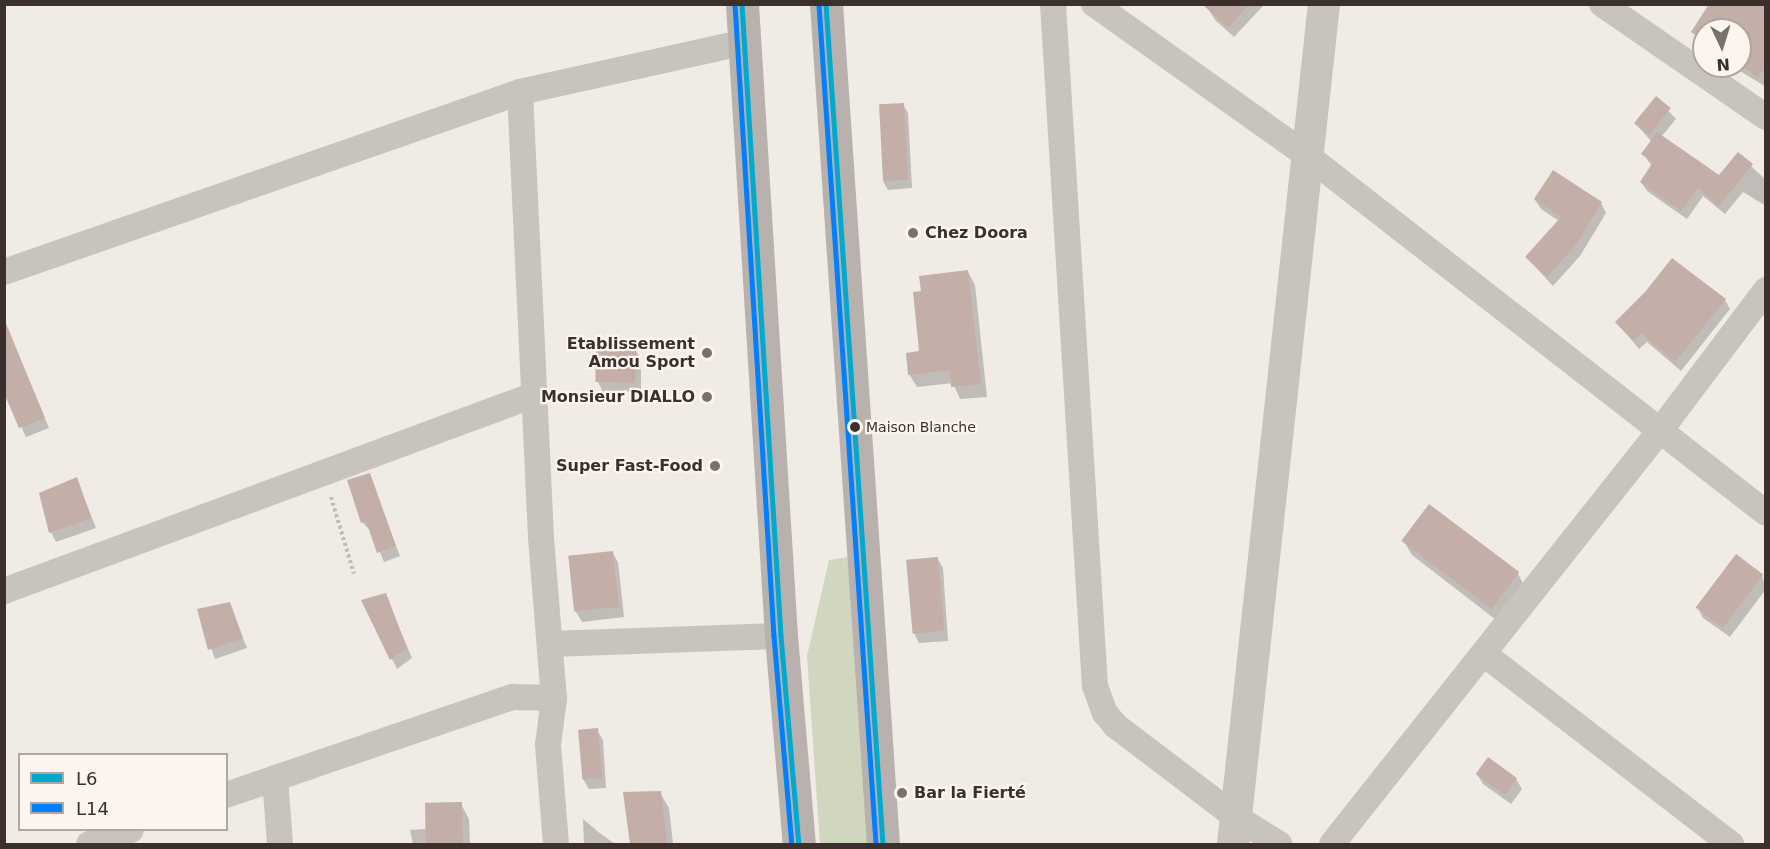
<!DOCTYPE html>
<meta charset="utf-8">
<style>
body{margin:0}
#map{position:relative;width:1770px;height:849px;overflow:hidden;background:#f0ebe5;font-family:"DejaVu Sans",sans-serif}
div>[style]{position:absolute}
.green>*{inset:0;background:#d1d6bf}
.shadow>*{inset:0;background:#0003}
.building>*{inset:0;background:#c3afa7;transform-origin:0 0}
.path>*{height:4px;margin-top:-2px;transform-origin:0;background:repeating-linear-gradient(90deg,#c2bbb6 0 3px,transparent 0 6px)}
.minor>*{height:26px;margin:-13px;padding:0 13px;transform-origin:13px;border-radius:13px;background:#c9c3be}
.tertiary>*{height:32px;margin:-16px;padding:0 16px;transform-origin:16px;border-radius:16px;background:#c9c3be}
.primary>*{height:33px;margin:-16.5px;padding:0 16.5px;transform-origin:16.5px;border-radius:16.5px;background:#b8b1ad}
.bus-1>*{height:4.5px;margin:-2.25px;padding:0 2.25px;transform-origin:2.25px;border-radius:2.25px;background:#00a9ce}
.bus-2>*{height:4.5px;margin:-2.25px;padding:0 2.25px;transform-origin:2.25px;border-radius:2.25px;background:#007fff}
.dots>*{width:16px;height:16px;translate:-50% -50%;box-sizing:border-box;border:3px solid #fbf5ee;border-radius:50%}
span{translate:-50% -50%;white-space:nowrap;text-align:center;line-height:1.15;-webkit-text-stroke:4.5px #fbf5ee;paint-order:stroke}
.bus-label{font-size:14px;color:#3b302b}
.left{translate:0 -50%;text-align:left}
.poi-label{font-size:16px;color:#3b302b;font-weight:700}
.right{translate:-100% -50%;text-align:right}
.frame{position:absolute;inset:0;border:6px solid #3b302b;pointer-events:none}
.legend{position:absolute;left:18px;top:753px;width:210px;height:78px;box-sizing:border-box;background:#fbf5ee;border:2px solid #aea6a0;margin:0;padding:8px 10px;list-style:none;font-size:18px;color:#3b302b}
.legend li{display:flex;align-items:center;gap:12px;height:30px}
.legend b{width:30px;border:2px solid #aea6a0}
.north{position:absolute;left:1692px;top:18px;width:60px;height:60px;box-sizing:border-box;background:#fbf5ee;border:2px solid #aea6a0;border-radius:50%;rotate:176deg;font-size:16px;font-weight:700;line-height:24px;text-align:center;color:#3b302b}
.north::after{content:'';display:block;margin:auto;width:21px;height:27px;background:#7a716c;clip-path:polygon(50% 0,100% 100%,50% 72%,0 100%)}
</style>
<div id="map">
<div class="green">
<div style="clip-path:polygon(848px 557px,869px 844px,820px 844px,807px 656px,829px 560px)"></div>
</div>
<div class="shadow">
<div style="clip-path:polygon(1214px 4px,1262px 4px,1263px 6px,1234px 37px,1215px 20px,1209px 10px)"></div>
<div style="clip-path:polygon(1766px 4px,1766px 87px,1732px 66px,1740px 66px,1740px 30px,1704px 30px,1704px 48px,1693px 32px)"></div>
<div style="clip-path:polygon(1656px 98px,1676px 119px,1661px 137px,1719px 177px,1738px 154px,1766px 180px,1766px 206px,1743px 192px,1725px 214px,1703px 196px,1687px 219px,1647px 191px,1641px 182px,1652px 166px,1643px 154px,1652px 142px,1635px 123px)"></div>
<div style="clip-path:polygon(903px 105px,908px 113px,912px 188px,888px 190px,883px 181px)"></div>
<div style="clip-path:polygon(1535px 200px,1601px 203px,1606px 213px,1580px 256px,1553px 286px,1527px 258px,1559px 221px,1541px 209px)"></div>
<div style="clip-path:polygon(968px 272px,975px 285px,987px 397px,960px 399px,953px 383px,917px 387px,909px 374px,921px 352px,923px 293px)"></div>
<div style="clip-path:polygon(1725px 300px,1730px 309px,1681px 371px,1647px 342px,1639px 349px,1617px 322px)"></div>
<div style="clip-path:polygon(11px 338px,49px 428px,26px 437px,4px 389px,4px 341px)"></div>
<div style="clip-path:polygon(635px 349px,641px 359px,641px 391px,603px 392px,598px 382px)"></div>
<div style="clip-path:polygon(369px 475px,400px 556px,384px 562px,371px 531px,362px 522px)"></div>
<div style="clip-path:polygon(77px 479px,96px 528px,56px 542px,51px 532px)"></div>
<div style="clip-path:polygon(1403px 540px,1518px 574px,1526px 589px,1500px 623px,1412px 555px)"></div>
<div style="clip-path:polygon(612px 552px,618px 562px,624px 617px,582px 622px,576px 612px)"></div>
<div style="clip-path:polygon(1736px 556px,1762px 575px,1766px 589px,1730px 637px,1703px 618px,1698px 608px)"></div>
<div style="clip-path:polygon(937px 558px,943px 568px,948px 641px,919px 643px,914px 633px)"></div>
<div style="clip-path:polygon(385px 595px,412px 658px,397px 669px,363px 601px)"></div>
<div style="clip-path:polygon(229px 604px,247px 648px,215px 659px,198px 610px)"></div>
<div style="clip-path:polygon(597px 730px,603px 740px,606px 788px,589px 789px,583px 779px)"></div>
<div style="clip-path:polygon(1477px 774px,1516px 779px,1522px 789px,1511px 804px,1483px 784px)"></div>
<div style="clip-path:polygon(624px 793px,660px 793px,669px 808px,673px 844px,631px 844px)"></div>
<div style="clip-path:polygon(461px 804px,469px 819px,470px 844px,413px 844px,410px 830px,427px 829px)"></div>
<div style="clip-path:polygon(583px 819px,601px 834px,615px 844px,584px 844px)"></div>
</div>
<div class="building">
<div style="clip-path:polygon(1202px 4px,1249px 4px,1228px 28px)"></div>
<div style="clip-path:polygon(1709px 4px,1766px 4px,1766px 66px,1758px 77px,1740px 65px,1740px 30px,1704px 30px,1704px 41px,1691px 32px)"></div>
<div style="left:1656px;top:96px;width:19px;height:35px;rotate:39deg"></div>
<div style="left:904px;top:103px;width:77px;height:25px;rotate:87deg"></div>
<div style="clip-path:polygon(1657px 132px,1719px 175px,1738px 152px,1753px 164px,1719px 206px,1698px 188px,1681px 211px,1640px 182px,1653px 162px,1641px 154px)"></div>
<div style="clip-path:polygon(1553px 170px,1602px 202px,1575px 246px,1547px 277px,1525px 257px,1561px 217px,1534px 199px)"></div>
<div style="clip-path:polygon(1672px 258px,1726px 299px,1675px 362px,1641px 333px,1633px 341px,1615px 322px,1645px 292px)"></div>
<div style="clip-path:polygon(968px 270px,981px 384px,951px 387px,950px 370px,908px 375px,906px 353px,919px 351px,913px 292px,921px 291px,919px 276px)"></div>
<div style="clip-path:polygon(5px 321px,45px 418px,19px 428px,4px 393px)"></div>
<div style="left:596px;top:347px;width:40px;height:35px;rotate:1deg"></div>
<div style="clip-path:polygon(370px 473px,396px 546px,377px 553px,366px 521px,361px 523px,347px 480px)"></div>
<div style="clip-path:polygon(77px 477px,91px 518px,49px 533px,39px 493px)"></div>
<div style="left:1429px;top:504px;width:113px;height:46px;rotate:37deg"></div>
<div style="left:613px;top:551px;width:56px;height:45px;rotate:84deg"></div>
<div style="left:1736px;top:554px;width:34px;height:67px;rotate:37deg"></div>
<div style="left:938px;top:557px;width:74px;height:32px;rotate:85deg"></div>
<div style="clip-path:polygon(386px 593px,407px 648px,390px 660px,361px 600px)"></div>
<div style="clip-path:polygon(230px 602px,243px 638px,208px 650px,197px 609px)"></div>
<div style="left:598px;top:728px;width:50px;height:20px;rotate:85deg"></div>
<div style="left:1488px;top:757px;width:36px;height:21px;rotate:36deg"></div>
<div style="clip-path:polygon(661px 791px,667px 844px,630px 844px,623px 792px)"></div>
<div style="left:462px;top:802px;width:42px;height:37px;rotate:89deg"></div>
</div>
<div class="path">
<div style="left:331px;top:497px;width:80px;rotate:73.4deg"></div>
</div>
<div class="minor">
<div style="left:1053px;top:4px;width:683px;rotate:86.48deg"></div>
<div style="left:1095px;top:686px;width:29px;rotate:70deg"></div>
<div style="left:1105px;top:713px;width:17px;rotate:50deg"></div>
<div style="left:1116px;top:726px;width:151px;rotate:37.2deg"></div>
<div style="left:1236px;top:817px;width:51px;rotate:32.1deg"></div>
<div style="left:1094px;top:4px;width:259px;rotate:35.4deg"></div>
<div style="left:1305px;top:154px;width:584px;rotate:37.91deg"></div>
<div style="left:1602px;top:4px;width:199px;rotate:34.6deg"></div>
<div style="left:520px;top:92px;width:446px;rotate:87.3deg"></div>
<div style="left:541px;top:538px;width:161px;rotate:85.4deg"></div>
<div style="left:554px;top:698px;width:47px;rotate:97.3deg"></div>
<div style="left:548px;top:745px;width:99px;rotate:85.4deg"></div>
<div style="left:4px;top:272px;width:546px;rotate:-19.23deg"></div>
<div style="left:520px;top:92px;width:231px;rotate:-12.5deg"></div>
<div style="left:4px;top:591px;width:565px;rotate:-20.29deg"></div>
<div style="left:550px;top:644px;width:231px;rotate:-2deg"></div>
<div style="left:1484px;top:654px;width:312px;rotate:37.6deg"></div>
<div style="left:275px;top:778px;width:66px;rotate:85.7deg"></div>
<div style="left:226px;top:795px;width:303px;rotate:-18.9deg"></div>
<div style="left:513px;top:697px;width:41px;rotate:1.4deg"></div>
<div style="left:89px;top:844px;width:44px;rotate:-18.4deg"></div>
<div style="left:1332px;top:844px;width:531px;rotate:-51.58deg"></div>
<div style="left:1662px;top:428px;width:173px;rotate:-53deg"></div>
</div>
<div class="tertiary">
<div style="left:1233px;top:844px;width:845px;rotate:-83.82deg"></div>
</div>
<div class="primary">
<div style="left:742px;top:4px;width:633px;rotate:86.47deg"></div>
<div style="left:781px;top:636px;width:209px;rotate:85.1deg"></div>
<div style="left:826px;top:4px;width:842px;rotate:86.12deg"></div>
</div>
<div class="bus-1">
<div style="left:742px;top:4px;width:633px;rotate:86.47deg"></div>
<div style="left:781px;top:636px;width:209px;rotate:85.1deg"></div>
<div style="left:826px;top:4px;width:842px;rotate:86.12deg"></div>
</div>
<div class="bus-2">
<div style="left:735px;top:4px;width:633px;rotate:86.47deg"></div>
<div style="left:774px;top:636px;width:209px;rotate:85.1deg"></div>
<div style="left:819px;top:5px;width:841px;rotate:86.11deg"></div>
</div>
<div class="dots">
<div style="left:913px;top:233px;background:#7a716c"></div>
<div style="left:707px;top:353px;background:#7a716c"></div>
<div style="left:707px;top:397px;background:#7a716c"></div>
<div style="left:855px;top:427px;background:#3b302b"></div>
<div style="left:715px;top:466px;background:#7a716c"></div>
<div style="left:902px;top:793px;background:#7a716c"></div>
</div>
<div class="bus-label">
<span class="left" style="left:866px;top:427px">Maison Blanche</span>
</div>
<div class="poi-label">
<span class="left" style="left:925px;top:233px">Chez Doora</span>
<span class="right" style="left:695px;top:353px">Etablissement<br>Amou Sport</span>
<span class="right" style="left:695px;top:397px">Monsieur DIALLO</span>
<span class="right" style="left:703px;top:466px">Super Fast-Food</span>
<span class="left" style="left:914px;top:793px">Bar la Fierté</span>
</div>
<div class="frame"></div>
<ul class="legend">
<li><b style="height:8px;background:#00a9ce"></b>L6</li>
<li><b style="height:8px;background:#007fff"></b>L14</li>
</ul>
<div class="north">N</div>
</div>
